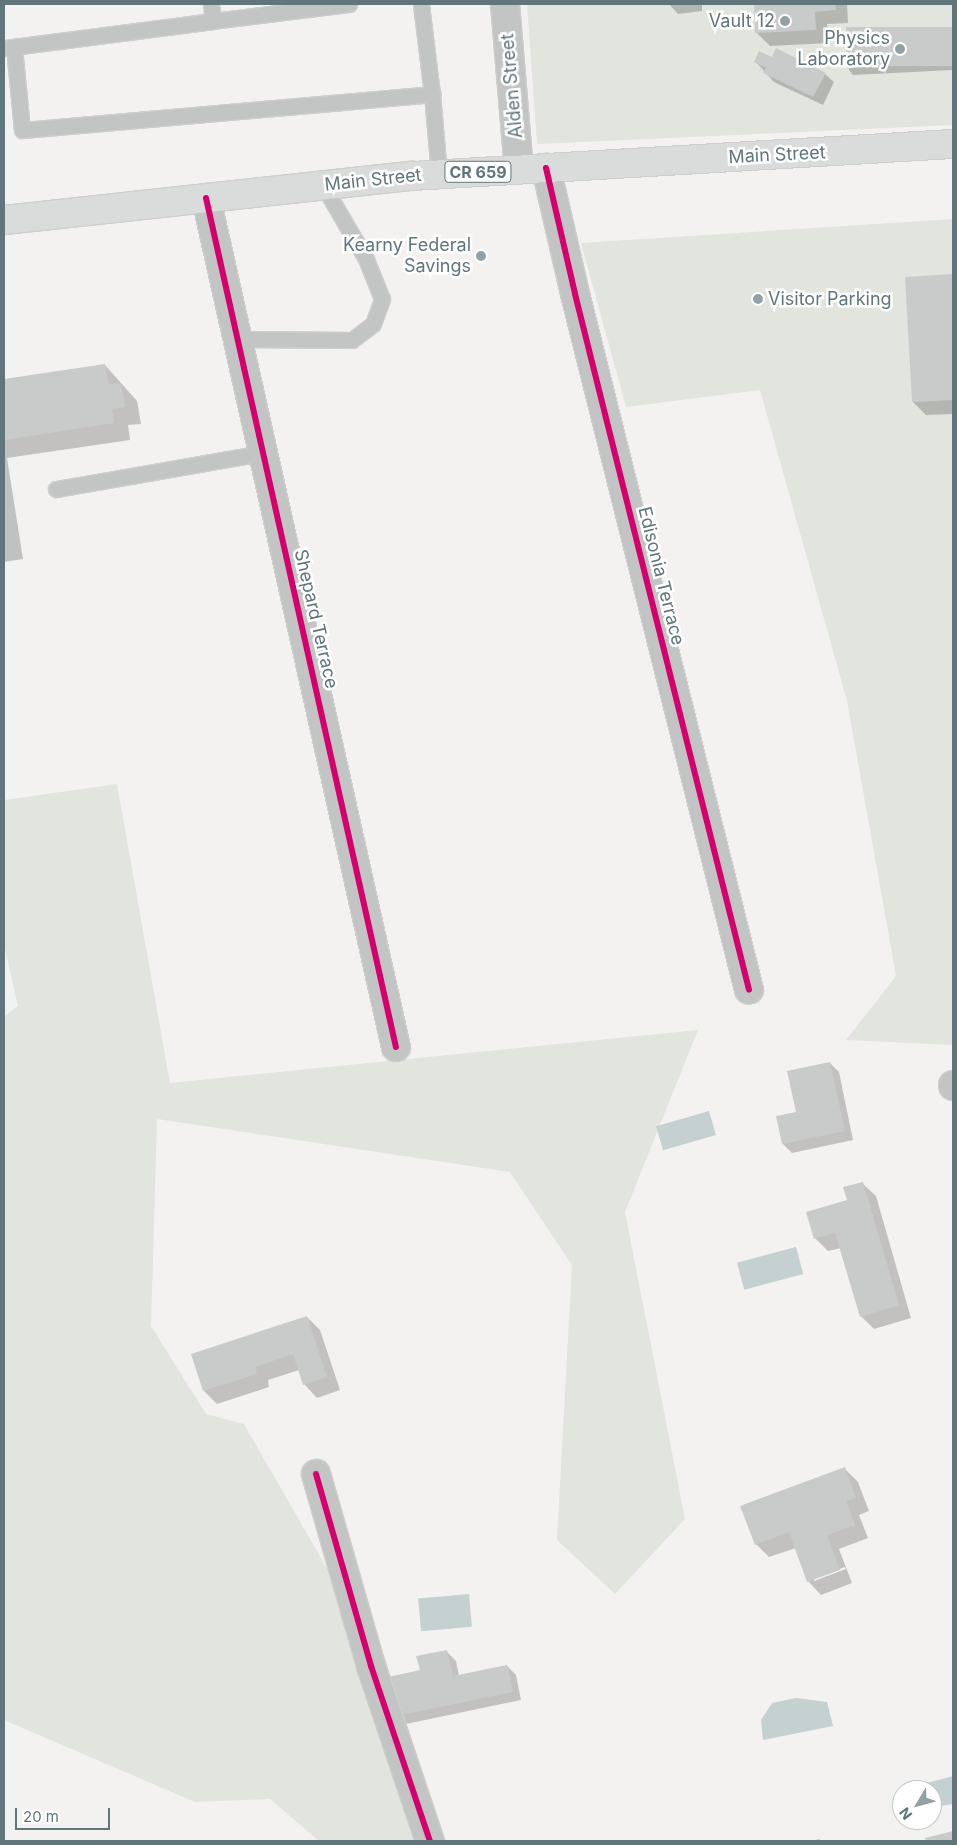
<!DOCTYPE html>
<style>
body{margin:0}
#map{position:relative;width:957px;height:1845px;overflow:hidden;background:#f3f2f1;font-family:Inter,sans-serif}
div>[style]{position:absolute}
.green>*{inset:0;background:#e2e4de}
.water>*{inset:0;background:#c5d0d0;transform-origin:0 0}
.shadow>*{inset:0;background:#0003}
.building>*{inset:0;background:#c9cbcb;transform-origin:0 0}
.roads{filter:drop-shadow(1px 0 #cecece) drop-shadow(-1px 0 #cecece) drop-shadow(0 1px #cecece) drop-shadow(0 -1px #cecece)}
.lane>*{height:15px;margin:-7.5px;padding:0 7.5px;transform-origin:7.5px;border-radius:7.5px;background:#c3c5c5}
.street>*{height:28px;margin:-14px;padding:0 14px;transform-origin:14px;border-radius:14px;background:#c3c5c5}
.primary>*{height:28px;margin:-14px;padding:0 14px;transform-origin:14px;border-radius:14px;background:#dadbdb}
.cycleway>*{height:6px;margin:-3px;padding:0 3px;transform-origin:3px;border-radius:3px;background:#d6006c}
.dots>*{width:14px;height:14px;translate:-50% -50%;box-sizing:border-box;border:2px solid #fff;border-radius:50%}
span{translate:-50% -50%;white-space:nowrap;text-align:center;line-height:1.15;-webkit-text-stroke:5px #fff;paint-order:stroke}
.shield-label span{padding:1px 4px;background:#fff;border:1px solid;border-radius:4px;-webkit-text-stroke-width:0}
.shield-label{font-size:16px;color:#60767a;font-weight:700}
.poi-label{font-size:18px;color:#60767a}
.right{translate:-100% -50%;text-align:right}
.left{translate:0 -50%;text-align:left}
.street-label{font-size:18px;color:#60767a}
.frame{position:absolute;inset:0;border:5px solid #60767a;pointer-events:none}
.north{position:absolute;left:892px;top:1780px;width:50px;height:50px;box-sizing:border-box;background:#fff;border:1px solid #bfc8ca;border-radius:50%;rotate:233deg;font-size:14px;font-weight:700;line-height:20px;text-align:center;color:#60767a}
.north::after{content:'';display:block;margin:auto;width:18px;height:22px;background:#93a1a4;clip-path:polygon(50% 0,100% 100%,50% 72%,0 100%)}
.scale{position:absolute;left:15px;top:1808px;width:95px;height:22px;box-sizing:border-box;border:2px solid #60767a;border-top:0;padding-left:6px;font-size:15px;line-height:18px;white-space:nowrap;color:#60767a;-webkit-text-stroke:4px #fff;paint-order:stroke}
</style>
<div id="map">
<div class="green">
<div style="clip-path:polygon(527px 4px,953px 4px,953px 125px,537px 144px)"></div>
<div style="clip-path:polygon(953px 219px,953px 1045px,846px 1040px,896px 976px,847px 701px,760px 390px,626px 407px,581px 243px)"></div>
<div style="clip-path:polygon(117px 784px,170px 1083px,698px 1030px,625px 1212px,685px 1519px,615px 1594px,557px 1540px,572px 1265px,510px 1172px,157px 1119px,151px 1326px,206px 1414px,244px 1424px,352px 1612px,416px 1841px,319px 1841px,270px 1799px,195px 1802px,4px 1720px,4px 1016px,18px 1006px,4px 944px,4px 800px)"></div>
</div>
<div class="water">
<div style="left:709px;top:1111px;width:25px;height:55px;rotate:74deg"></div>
<div style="left:796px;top:1247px;width:28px;height:61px;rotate:75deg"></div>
<div style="left:469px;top:1594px;width:33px;height:51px;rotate:85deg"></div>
<div style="clip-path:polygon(796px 1698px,827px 1702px,833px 1726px,763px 1740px,761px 1720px,772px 1703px)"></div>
<div style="clip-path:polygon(953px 1776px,953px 1804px,934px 1807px,932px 1790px,926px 1790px,927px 1783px)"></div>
</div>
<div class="shadow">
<div style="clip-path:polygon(669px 4px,702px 4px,702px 11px,678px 14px)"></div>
<div style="clip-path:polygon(755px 4px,847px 4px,848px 23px,827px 24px,829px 43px,770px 46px,756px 32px)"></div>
<div style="clip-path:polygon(953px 28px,953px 70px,853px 75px,849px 70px,847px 33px)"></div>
<div style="clip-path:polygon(772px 58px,825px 74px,834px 82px,823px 105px,774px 82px,755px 61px)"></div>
<div style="clip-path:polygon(953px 276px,953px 414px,926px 415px,913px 402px,906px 278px)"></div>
<div style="clip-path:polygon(105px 365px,137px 401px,141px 424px,128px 425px,130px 440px,7px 458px,23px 559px,4px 562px,4px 381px)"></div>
<div style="clip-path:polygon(830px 1063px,839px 1072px,853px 1140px,792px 1153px,783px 1144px,798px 1113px)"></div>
<div style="clip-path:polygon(862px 1183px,876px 1196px,911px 1318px,874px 1329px,861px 1316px,841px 1248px,828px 1251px,815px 1238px)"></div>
<div style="clip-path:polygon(307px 1317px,320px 1330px,340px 1390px,317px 1398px,304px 1384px,299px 1370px,268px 1380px,269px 1387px,217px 1404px,204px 1391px)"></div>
<div style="clip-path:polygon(evenodd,845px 1469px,858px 1482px,869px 1511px,859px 1515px,868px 1538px,839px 1549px,852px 1583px,821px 1595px,808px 1581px,796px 1548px,769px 1557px,756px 1544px,845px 1469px,845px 1567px,846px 1569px,814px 1581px,814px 1578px,845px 1567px)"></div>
<div style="clip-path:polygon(447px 1652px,456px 1661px,459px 1676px,507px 1666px,516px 1675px,521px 1700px,406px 1724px,397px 1715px,421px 1671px)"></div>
<div style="clip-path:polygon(819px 1839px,821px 1841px,812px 1841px)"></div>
</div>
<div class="building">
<div style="clip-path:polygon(754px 4px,835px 4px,836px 10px,815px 12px,816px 30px,755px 33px)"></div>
<div style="left:953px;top:27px;width:39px;height:107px;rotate:90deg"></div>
<div style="clip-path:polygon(776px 48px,826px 73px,813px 97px,763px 73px,766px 68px,754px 62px,759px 51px,772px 57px)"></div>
<div style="clip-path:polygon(953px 274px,953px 400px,912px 402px,905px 277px)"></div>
<div style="clip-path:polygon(105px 364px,109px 384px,121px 383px,125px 407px,112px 409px,114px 423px,4px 440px,4px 379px)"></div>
<div style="clip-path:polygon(830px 1062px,845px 1131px,782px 1144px,776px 1116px,796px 1112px,787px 1071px)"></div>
<div style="clip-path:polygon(863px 1182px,899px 1305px,860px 1317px,835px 1233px,814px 1239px,806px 1212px,847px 1200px,843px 1187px)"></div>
<div style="clip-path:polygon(307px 1316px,327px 1377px,303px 1385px,293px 1354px,255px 1367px,257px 1374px,203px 1391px,191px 1354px)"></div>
<div style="clip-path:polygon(845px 1467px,856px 1498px,846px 1501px,855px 1525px,827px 1535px,840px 1570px,807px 1582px,789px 1532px,755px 1545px,740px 1506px)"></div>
<div style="clip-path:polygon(447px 1650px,453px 1676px,507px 1665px,513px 1692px,396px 1716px,388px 1677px,420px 1670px,416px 1656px)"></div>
<div style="clip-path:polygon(953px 1831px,953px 1841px,926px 1841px,925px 1838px)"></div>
</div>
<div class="roads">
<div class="lane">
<div style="left:213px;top:21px;width:137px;rotate:-7.1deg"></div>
<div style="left:14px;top:47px;width:83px;rotate:84.5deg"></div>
<div style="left:22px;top:130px;width:412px;rotate:-5deg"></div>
<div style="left:432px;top:94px;width:91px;rotate:-97deg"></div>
<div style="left:5px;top:48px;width:210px;rotate:-7.4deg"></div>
<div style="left:213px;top:21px;width:17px;rotate:-97deg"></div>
<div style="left:432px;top:94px;width:80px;rotate:85deg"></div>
<div style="left:238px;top:339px;width:114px;rotate:0.5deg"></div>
<div style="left:352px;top:340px;width:26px;rotate:-37deg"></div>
<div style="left:373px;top:324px;width:27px;rotate:-70deg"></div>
<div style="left:382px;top:299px;width:43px;rotate:-111.8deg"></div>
<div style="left:366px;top:259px;width:86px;rotate:-120.2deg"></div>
<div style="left:56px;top:489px;width:210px;rotate:-9.9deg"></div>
</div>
<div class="street">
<div style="left:505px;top:4px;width:166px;rotate:85.2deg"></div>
<div style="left:546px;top:168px;width:129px;rotate:77deg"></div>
<div style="left:575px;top:294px;width:717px;rotate:75.96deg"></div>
<div style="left:206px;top:198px;width:870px;rotate:77.39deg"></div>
<div style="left:953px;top:1085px;width:1px;rotate:90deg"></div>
<div style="left:316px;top:1474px;width:200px;rotate:74deg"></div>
<div style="left:371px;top:1666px;width:185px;rotate:71.4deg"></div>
</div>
<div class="primary">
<div style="left:4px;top:220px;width:410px;rotate:-6.2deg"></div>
<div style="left:412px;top:176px;width:542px;rotate:-3.39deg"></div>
</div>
</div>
<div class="cycleway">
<div style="left:546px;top:168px;width:129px;rotate:77deg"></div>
<div style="left:575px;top:294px;width:717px;rotate:75.96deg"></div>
<div style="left:206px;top:198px;width:870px;rotate:77.39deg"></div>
<div style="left:316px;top:1474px;width:200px;rotate:74deg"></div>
<div style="left:371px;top:1666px;width:185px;rotate:71.4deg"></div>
</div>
<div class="dots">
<div style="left:785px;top:21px;background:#93a1a4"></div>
<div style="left:900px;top:49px;background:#93a1a4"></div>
<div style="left:481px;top:256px;background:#93a1a4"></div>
<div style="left:758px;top:299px;background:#93a1a4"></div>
</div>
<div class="shield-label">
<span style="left:478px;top:172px">CR 659</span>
</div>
<div class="poi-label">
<span class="right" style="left:775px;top:21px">Vault 12</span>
<span class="right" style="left:890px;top:49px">Physics<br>Laboratory</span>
<span class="right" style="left:471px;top:256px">Kearny Federal<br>Savings</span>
<span class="left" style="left:768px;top:299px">Visitor Parking</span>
</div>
<div class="street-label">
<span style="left:512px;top:86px;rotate:-95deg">Alden Street</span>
<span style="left:777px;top:155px;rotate:-3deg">Main Street</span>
<span style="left:373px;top:180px;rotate:-6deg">Main Street</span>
<span style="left:661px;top:576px;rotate:76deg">Edisonia Terrace</span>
<span style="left:316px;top:619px;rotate:77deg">Shepard Terrace</span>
</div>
<div class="frame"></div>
<div class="north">N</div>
<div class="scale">20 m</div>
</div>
